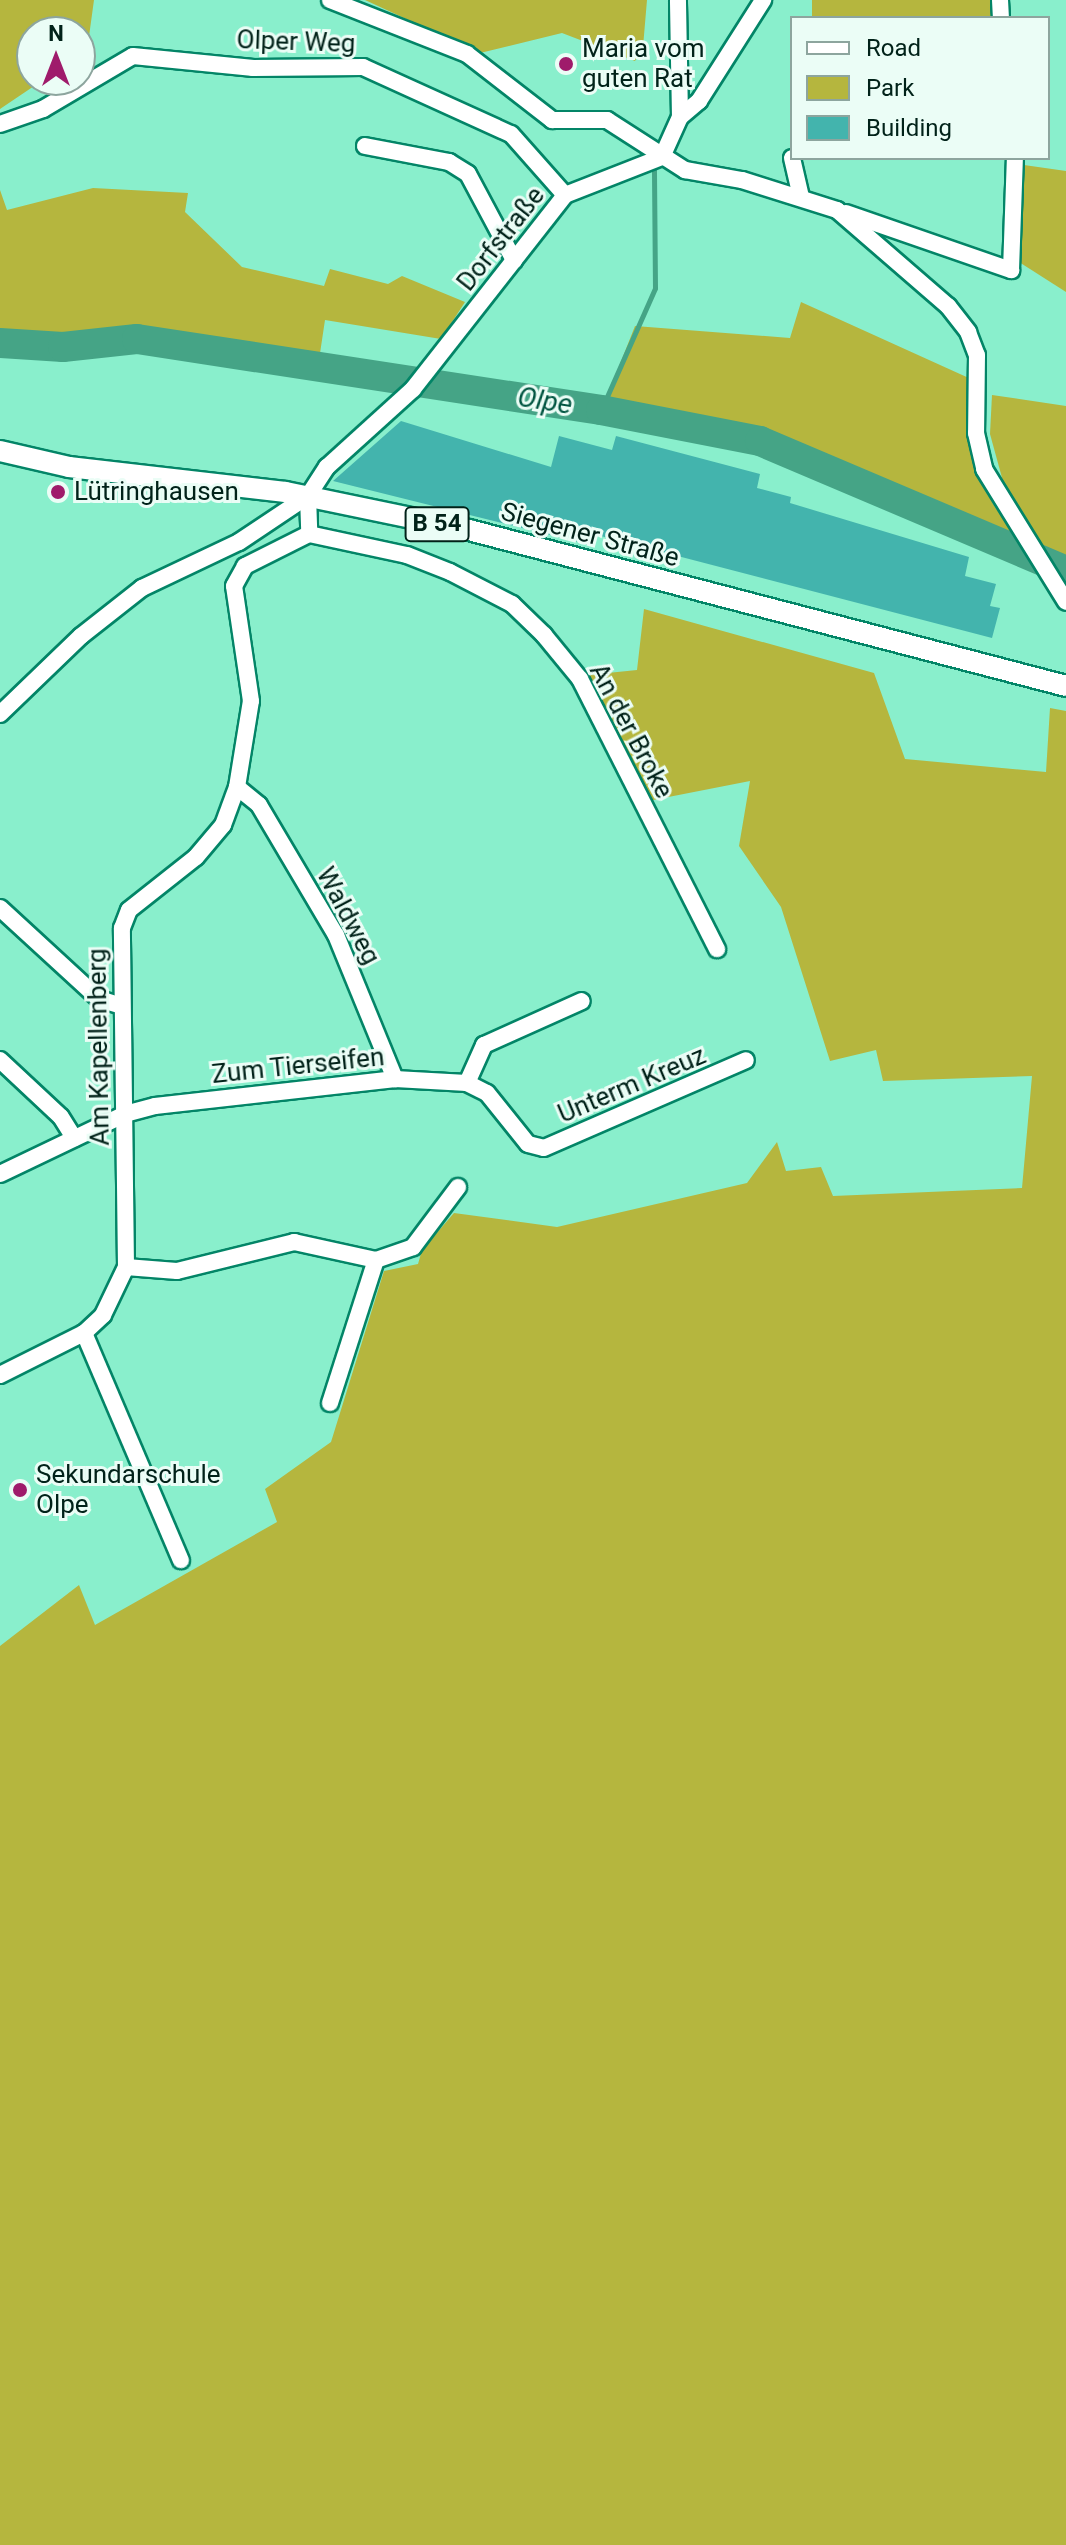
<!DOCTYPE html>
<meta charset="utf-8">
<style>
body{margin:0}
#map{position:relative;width:1066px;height:2545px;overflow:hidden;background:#89efcc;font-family:Roboto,sans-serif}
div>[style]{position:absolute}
.green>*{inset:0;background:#b5b63e;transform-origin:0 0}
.stream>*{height:5px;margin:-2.5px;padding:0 2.5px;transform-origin:2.5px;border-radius:2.5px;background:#45a486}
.river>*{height:30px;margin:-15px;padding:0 15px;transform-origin:15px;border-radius:15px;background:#45a486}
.building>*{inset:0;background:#43b4ad}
.roads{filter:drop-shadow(2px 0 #038567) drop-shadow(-2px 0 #038567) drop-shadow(0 2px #038567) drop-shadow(0 -2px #038567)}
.minor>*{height:16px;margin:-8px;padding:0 8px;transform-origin:8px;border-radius:8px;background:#fff}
.major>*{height:20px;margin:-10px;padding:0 10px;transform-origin:10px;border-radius:10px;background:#fff}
.dots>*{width:22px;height:22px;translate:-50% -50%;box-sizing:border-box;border:4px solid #ebfdf6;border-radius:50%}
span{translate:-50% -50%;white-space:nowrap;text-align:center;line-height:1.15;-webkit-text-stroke:6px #ebfdf6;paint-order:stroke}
.shield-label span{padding:2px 6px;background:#ebfdf6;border:2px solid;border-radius:6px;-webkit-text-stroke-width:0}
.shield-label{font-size:24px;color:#012219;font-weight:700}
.street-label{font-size:26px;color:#012219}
.poi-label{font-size:26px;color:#012219}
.left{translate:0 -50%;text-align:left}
.water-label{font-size:28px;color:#005541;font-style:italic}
.legend{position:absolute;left:790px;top:16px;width:260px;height:144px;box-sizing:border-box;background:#ebfdf6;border:2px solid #8da59e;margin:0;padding:10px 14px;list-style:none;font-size:24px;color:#012219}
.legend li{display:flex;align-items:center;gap:16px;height:40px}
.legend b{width:40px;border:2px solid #8da59e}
.north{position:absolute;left:16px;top:16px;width:80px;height:80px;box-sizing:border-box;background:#ebfdf6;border:2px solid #8da59e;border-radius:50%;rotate:0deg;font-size:22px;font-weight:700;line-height:32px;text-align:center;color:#012219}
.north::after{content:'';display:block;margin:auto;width:28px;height:36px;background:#9f1b6b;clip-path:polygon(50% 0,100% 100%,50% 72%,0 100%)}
</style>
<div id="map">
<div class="green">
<div style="clip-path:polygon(0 0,94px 0,87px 51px,80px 56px,80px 32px,32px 32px,32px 80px,43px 80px,0 109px)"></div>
<div style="clip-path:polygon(365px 0,647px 0,643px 47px,635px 61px,562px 33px,480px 53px)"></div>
<div style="left:812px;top:0;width:189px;height:18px"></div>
<div style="clip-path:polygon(1024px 165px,1066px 171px,1066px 292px,1019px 262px)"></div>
<div style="clip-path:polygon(93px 188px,188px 193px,185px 212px,242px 267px,324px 286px,330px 269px,388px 284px,402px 276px,465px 302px,441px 339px,325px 320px,319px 360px,125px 331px,65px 341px,0 335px,0 190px,7px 210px)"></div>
<div style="clip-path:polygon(801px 302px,971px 379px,970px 435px,993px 504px,1024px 549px,763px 439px,603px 407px,635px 326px,790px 338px)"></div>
<div style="clip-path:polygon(992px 395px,1066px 406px,1066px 585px,1007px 496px,990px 434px)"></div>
<div style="clip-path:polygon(644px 609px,874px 673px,905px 759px,1046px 772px,1050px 708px,1066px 711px,1066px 2545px,0 2545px,0 1646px,79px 1585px,95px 1625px,277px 1522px,265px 1489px,331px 1442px,384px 1271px,418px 1264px,422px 1250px,454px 1213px,557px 1227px,747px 1183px,777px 1142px,786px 1171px,821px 1167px,833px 1196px,1022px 1188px,1032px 1076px,883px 1081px,876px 1050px,830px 1061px,781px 907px,739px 846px,750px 781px,648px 801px,588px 675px,637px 670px)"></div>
</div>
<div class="stream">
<div style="left:601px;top:410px;width:133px;rotate:-66.1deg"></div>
<div style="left:655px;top:288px;width:119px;rotate:-90.5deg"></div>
</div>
<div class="river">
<div style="left:0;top:343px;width:63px;rotate:3.6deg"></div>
<div style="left:63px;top:347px;width:74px;rotate:-6.2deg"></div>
<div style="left:137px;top:339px;width:469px;rotate:8.7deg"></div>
<div style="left:601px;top:410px;width:162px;rotate:11deg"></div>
<div style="left:760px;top:441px;width:332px;rotate:23deg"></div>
</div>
<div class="building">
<div style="clip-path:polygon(401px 421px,551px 467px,559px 436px,612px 450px,616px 436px,760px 474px,757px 488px,791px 497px,790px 503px,969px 557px,965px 576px,996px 584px,990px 606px,1000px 608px,992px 638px,597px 535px,594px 546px,333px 481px)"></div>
</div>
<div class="roads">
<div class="minor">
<div style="left:330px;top:0;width:147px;rotate:21.5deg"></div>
<div style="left:467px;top:54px;width:108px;rotate:37.8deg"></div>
<div style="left:552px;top:120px;width:55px"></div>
<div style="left:607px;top:120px;width:93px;rotate:32.7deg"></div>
<div style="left:685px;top:170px;width:58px;rotate:10deg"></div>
<div style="left:742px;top:180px;width:100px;rotate:17.5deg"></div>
<div style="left:837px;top:210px;width:147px;rotate:40.9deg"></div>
<div style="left:948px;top:306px;width:33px;rotate:52deg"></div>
<div style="left:968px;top:332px;width:25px;rotate:69deg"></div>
<div style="left:977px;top:355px;width:78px;rotate:90.7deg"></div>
<div style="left:976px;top:433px;width:37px;rotate:77deg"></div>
<div style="left:984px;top:469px;width:156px;rotate:58.3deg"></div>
<div style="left:1000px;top:0;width:18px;rotate:87deg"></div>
<div style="left:680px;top:117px;width:25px;rotate:-40deg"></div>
<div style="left:699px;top:101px;width:120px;rotate:-57.6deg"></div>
<div style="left:0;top:124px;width:46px;rotate:-19.2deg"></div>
<div style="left:43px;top:109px;width:104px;rotate:-30.5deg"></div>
<div style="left:133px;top:56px;width:121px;rotate:5.7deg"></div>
<div style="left:253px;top:68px;width:110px;rotate:-0.5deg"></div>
<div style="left:363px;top:67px;width:162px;rotate:24.4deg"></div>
<div style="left:511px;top:134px;width:81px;rotate:48.5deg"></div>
<div style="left:365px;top:146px;width:86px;rotate:10.8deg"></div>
<div style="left:449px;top:162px;width:22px;rotate:32deg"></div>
<div style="left:468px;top:174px;width:98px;rotate:61.9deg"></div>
<div style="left:662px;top:157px;width:44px;rotate:-65.8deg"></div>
<div style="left:680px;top:117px;width:117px;rotate:-91deg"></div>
<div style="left:792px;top:158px;width:39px;rotate:77deg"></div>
<div style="left:846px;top:213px;width:175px;rotate:19.1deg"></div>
<div style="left:1011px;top:270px;width:112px;rotate:-88deg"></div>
<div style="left:308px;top:496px;width:38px;rotate:88deg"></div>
<div style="left:309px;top:534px;width:100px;rotate:12.1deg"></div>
<div style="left:407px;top:555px;width:46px;rotate:21.6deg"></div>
<div style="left:450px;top:572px;width:70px;rotate:27.3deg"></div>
<div style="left:512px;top:604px;width:45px;rotate:44.1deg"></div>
<div style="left:544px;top:635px;width:57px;rotate:50.7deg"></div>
<div style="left:580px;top:679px;width:303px;rotate:63.1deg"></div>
<div style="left:0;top:714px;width:112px;rotate:-43.9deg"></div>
<div style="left:81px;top:636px;width:78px;rotate:-38.2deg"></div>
<div style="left:142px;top:588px;width:107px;rotate:-25.4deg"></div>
<div style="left:239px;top:542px;width:83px;rotate:-33.7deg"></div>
<div style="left:308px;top:496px;width:35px;rotate:-57deg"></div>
<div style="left:327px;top:467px;width:116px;rotate:-42.2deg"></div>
<div style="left:413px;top:389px;width:246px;rotate:-51.9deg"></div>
<div style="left:565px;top:195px;width:104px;rotate:-21.4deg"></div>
<div style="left:237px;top:787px;width:28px;rotate:39deg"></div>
<div style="left:259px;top:805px;width:151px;rotate:59.4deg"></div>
<div style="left:336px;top:935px;width:156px;rotate:67.7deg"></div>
<div style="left:0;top:908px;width:134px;rotate:42.6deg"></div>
<div style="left:99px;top:999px;width:21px;rotate:17deg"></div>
<div style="left:0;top:1060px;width:83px;rotate:43.1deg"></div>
<div style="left:61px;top:1117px;width:25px;rotate:58deg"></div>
<div style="left:467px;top:1083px;width:42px;rotate:-65.9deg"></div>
<div style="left:484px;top:1045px;width:107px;rotate:-24.2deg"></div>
<div style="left:0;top:1174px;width:139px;rotate:-25.6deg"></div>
<div style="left:125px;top:1114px;width:31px;rotate:-15deg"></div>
<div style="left:155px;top:1106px;width:242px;rotate:-6.4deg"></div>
<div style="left:395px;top:1079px;width:72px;rotate:3.2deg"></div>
<div style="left:467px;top:1083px;width:22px;rotate:27deg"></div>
<div style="left:487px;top:1093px;width:65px;rotate:51.2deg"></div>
<div style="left:528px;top:1144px;width:16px;rotate:14deg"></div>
<div style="left:544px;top:1148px;width:220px;rotate:-23.5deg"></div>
<div style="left:126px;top:1267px;width:51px;rotate:4.5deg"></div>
<div style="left:177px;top:1271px;width:121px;rotate:-13.9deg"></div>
<div style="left:294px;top:1242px;width:84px;rotate:12.4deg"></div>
<div style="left:376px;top:1260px;width:39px;rotate:-19deg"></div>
<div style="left:413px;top:1247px;width:75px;rotate:-53.1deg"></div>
<div style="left:84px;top:1333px;width:247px;rotate:66.9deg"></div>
<div style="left:0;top:1375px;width:94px;rotate:-26.6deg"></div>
<div style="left:84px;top:1333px;width:26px;rotate:-43deg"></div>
<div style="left:103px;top:1315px;width:53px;rotate:-64.4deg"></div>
<div style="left:126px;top:1267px;width:339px;rotate:-90.7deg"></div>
<div style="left:122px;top:928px;width:19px;rotate:-69deg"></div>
<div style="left:129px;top:910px;width:85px;rotate:-38.3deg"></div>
<div style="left:196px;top:857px;width:42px;rotate:-49.8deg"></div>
<div style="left:223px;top:825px;width:40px;rotate:-69.8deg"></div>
<div style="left:237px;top:787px;width:87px;rotate:-80.8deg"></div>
<div style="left:251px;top:701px;width:116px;rotate:-98.4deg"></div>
<div style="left:234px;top:586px;width:23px;rotate:-61deg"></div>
<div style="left:245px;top:566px;width:72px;rotate:-26.6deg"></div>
<div style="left:330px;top:1403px;width:150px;rotate:-72.2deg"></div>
</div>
<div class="major">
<div style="left:0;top:451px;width:71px;rotate:13.1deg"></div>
<div style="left:69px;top:467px;width:218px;rotate:6.6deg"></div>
<div style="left:286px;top:492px;width:187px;rotate:11.7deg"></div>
<div style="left:469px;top:530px;width:617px;rotate:14.64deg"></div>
</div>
</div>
<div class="dots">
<div style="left:566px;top:64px;background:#9f1b6b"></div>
<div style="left:58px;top:492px;background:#9f1b6b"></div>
<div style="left:20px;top:1490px;background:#9f1b6b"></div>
</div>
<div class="shield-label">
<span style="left:437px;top:524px">B 54</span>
</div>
<div class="street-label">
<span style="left:296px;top:42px;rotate:2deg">Olper Weg</span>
<span style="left:501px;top:239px;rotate:-52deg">Dorfstraße</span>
<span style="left:590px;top:535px;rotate:15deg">Siegener Straße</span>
<span style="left:631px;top:731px;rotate:62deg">An der Broke</span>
<span style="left:348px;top:916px;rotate:62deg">Waldweg</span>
<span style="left:99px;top:1047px;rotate:-91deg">Am Kapellenberg</span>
<span style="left:298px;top:1066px;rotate:-6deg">Zum Tierseifen</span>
<span style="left:632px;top:1085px;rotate:-23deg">Unterm Kreuz</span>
</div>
<div class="poi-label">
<span class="left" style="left:582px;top:64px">Maria vom<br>guten Rat</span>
<span class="left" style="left:74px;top:492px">Lütringhausen</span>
<span class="left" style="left:36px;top:1490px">Sekundarschule<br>Olpe</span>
</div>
<div class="water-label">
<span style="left:545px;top:401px;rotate:9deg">Olpe</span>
</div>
<ul class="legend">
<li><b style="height:10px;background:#fff"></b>Road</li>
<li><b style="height:22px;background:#b5b63e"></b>Park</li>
<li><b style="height:22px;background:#43b4ad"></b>Building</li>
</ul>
<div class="north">N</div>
</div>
